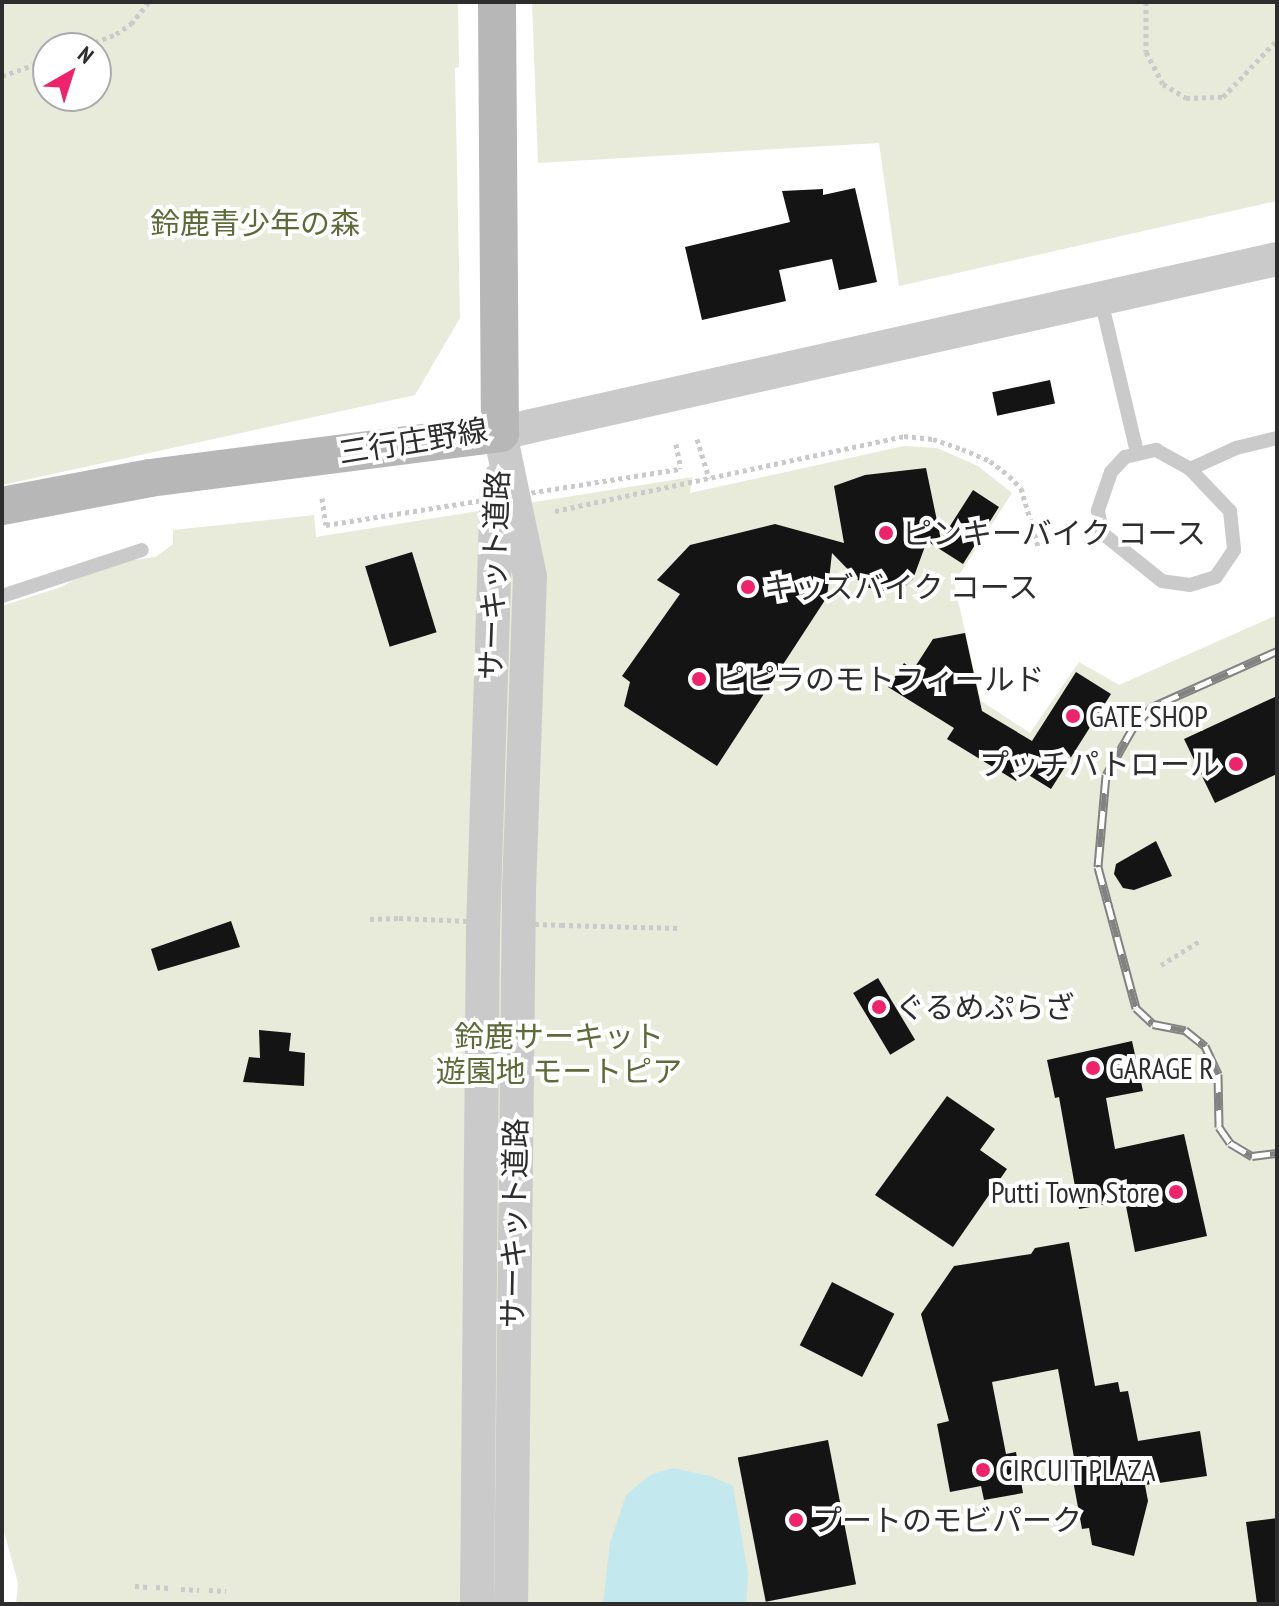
<!DOCTYPE html>
<meta charset="utf-8">
<style>
body{margin:0}
#map{position:relative;width:1279px;height:1606px;overflow:hidden;background:#fff;font-family:"PT Sans Narrow","Noto Sans JP",sans-serif}
div>[style]{position:absolute}
.green>*{inset:0;background:#e8ebd9}
.water>*{inset:0;background:#c3e8ed}
.building>*{inset:0;background:#141414;transform-origin:0 0}
.path>*{height:5px;margin-top:-2.5px;transform-origin:0;background:repeating-linear-gradient(90deg,#cacaca 0 4px,transparent 0 8px)}
.service>*{height:14px;margin:-7px;padding:0 7px;transform-origin:7px;border-radius:7px;background:#cacaca}
.tertiary>*{height:34px;margin:-17px;padding:0 17px;transform-origin:17px;border-radius:17px;background:#cacaca}
.secondary>*{height:38px;margin:-19px;padding:0 19px;transform-origin:19px;border-radius:19px;background:#b7b7b7}
.rail>*{height:9px;margin-top:-4.5px;transform-origin:0;background:repeating-linear-gradient(90deg,#fff 0 18px,#828282 0 36px);box-sizing:border-box;border-block:2px solid #828282}
.path-bridge>*{height:5px;margin-top:-2.5px;transform-origin:0;background:repeating-linear-gradient(90deg,#cacaca 0 4px,transparent 0 8px)}
.dots>*{width:22px;height:22px;translate:-50% -50%;box-sizing:border-box;border:4px solid #fff;border-radius:50%}
span{translate:-50% -50%;white-space:nowrap;text-align:center;line-height:1.15;-webkit-text-stroke:8px #fff;paint-order:stroke}
.park-label{font-size:30px;color:#5e6a38}
.street-label{font-size:30px;color:#2d2d2d}
.poi-label{font-size:30px;color:#2d2d2d}
.left{translate:0 -50%;text-align:left}
.right{translate:-100% -50%;text-align:right}
.frame{position:absolute;inset:0;border:4px solid #2d2d2d;pointer-events:none}
.north{position:absolute;left:32px;top:32px;width:80px;height:80px;box-sizing:border-box;background:#fff;border:2px solid #ababab;border-radius:50%;rotate:39deg;font-size:22px;font-weight:700;line-height:32px;text-align:center;color:#2d2d2d}
.north::after{content:'';display:block;margin:auto;width:28px;height:36px;background:#ef236c;clip-path:polygon(50% 0,100% 100%,50% 72%,0 100%)}
</style>
<div id="map">
<div class="green">
<div style="clip-path:polygon(evenodd,2px 2px,458px 2px,459px 67px,455px 68px,460px 318px,415px 395px,2px 485px,2px 2px,48px 48px,96px 48px,96px 96px,48px 96px,48px 48px)"></div>
<div style="clip-path:polygon(532px 2px,1277px 2px,1277px 201px,899px 286px,879px 143px,538px 163px)"></div>
<div style="clip-path:polygon(904px 446px,937px 448px,978px 466px,1012px 493px,954px 583px,981px 701px,1030px 733px,1079px 662px,1119px 685px,1277px 615px,1277px 1604px,16px 1604px,18px 1583px,2px 1524px,2px 606px,61px 587px,102px 564px,156px 557px,173px 544px,173px 530px,314px 515px,316px 537px,692px 477px,690px 493px)"></div>
</div>
<div class="water">
<div style="clip-path:polygon(673px 1468px,710px 1476px,733px 1486px,748px 1573px,746px 1604px,603px 1604px,610px 1543px,626px 1495px,650px 1475px)"></div>
</div>
<div class="building">
<div style="clip-path:polygon(855px 188px,877px 282px,839px 290px,832px 259px,779px 270px,786px 301px,702px 320px,685px 247px,790px 222px,782px 191px,823px 189px,823px 195px)"></div>
<div style="left:1050px;top:380px;width:24px;height:59px;rotate:78deg"></div>
<div style="clip-path:polygon(926px 468px,941px 540px,973px 490px,999px 507px,963px 564px,927px 541px,913px 579px,902px 589px,889px 592px,865px 587px,832px 553px,827px 597px,717px 766px,624px 706px,630px 682px,622px 676px,680px 594px,657px 580px,690px 545px,775px 524px,844px 543px,834px 486px,865px 475px)"></div>
<div style="left:412px;top:552px;width:84px;height:49px;rotate:73deg"></div>
<div style="clip-path:polygon(965px 633px,982px 711px,1032px 741px,1076px 672px,1111px 694px,1051px 789px,1022px 771px,1016px 781px,947px 739px,954px 728px,888px 687px,904px 663px,913px 670px,933px 639px)"></div>
<div style="clip-path:polygon(1277px 696px,1277px 774px,1215px 803px,1184px 739px)"></div>
<div style="clip-path:polygon(1156px 841px,1172px 876px,1134px 890px,1123px 888px,1114px 874px,1116px 864px)"></div>
<div style="clip-path:polygon(231px 921px,240px 947px,158px 971px,151px 949px)"></div>
<div style="left:878px;top:978px;width:72px;height:29px;rotate:59deg"></div>
<div style="clip-path:polygon(259px 1030px,291px 1033px,289px 1051px,305px 1053px,304px 1086px,243px 1082px,249px 1057px,260px 1058px)"></div>
<div style="clip-path:polygon(1132px 1041px,1143px 1091px,1106px 1098px,1115px 1149px,1184px 1134px,1207px 1236px,1135px 1252px,1125px 1201px,1079px 1209px,1059px 1097px,1055px 1098px,1047px 1060px)"></div>
<div style="clip-path:polygon(947px 1096px,995px 1129px,980px 1150px,1007px 1169px,953px 1247px,875px 1195px)"></div>
<div style="clip-path:polygon(1069px 1242px,1095px 1386px,1118px 1382px,1120px 1392px,1128px 1391px,1138px 1441px,1200px 1431px,1207px 1476px,1145px 1485px,1148px 1501px,1134px 1556px,1092px 1545px,1089px 1528px,1082px 1529px,1070px 1464px,1075px 1463px,1058px 1369px,992px 1382px,1006px 1454px,1016px 1452px,1023px 1493px,984px 1500px,981px 1486px,950px 1492px,937px 1424px,949px 1421px,921px 1314px,954px 1266px,1031px 1254px,1035px 1248px)"></div>
<div style="left:832px;top:1282px;width:70px;height:71px;rotate:27deg"></div>
<div style="left:828px;top:1440px;width:147px;height:92px;rotate:79deg"></div>
<div style="clip-path:polygon(1277px 1518px,1277px 1604px,1257px 1604px,1246px 1522px)"></div>
</div>
<div class="path">
<div style="left:1146px;top:2px;width:50px;rotate:90deg"></div>
<div style="left:1146px;top:52px;width:36px;rotate:62deg"></div>
<div style="left:1163px;top:84px;width:27px;rotate:31deg"></div>
<div style="left:1186px;top:98px;width:37px;rotate:-2deg"></div>
<div style="left:1223px;top:97px;width:79px;rotate:-46.5deg"></div>
<div style="left:80px;top:48px;width:39px;rotate:-21deg"></div>
<div style="left:116px;top:34px;width:18px;rotate:-34deg"></div>
<div style="left:131px;top:24px;width:28px;rotate:-51deg"></div>
<div style="left:2px;top:76px;width:49px;rotate:-19.2deg"></div>
<div style="left:697px;top:439px;width:41px;rotate:72.9deg"></div>
<div style="left:676px;top:444px;width:25px;rotate:79deg"></div>
<div style="left:322px;top:498px;width:27px;rotate:82deg"></div>
<div style="left:555px;top:511px;width:357px;rotate:-12.1deg"></div>
<div style="left:904px;top:436px;width:29px;rotate:6deg"></div>
<div style="left:933px;top:439px;width:31px;rotate:19deg"></div>
<div style="left:962px;top:449px;width:30px;rotate:23deg"></div>
<div style="left:990px;top:461px;width:24px;rotate:38deg"></div>
<div style="left:1009px;top:476px;width:17px;rotate:45deg"></div>
<div style="left:1021px;top:488px;width:60px;rotate:73.7deg"></div>
<div style="left:370px;top:919px;width:29px;rotate:-2deg"></div>
<div style="left:561px;top:925px;width:119px;rotate:1.4deg"></div>
<div style="left:1161px;top:965px;width:47px;rotate:-32deg"></div>
<div style="left:135px;top:1586px;width:14px;rotate:4deg"></div>
<div style="left:156px;top:1587px;width:13px;rotate:4deg"></div>
<div style="left:181px;top:1589px;width:18px;rotate:3deg"></div>
<div style="left:209px;top:1590px;width:17px;rotate:3deg"></div>
</div>
<div class="service">
<div style="left:1101px;top:300px;width:156px;rotate:76.7deg"></div>
<div style="left:1156px;top:450px;width:39px;rotate:29deg"></div>
<div style="left:1190px;top:469px;width:58px;rotate:46.4deg"></div>
<div style="left:1230px;top:511px;width:39px;rotate:84deg"></div>
<div style="left:1234px;top:550px;width:32px;rotate:124deg"></div>
<div style="left:1216px;top:577px;width:27px;rotate:163deg"></div>
<div style="left:1190px;top:585px;width:28px;rotate:-172deg"></div>
<div style="left:1162px;top:581px;width:77px;rotate:-141.3deg"></div>
<div style="left:1102px;top:533px;width:23px;rotate:-100deg"></div>
<div style="left:1098px;top:510px;width:40px;rotate:-71.1deg"></div>
<div style="left:1111px;top:472px;width:21px;rotate:-47deg"></div>
<div style="left:1125px;top:457px;width:32px;rotate:-13deg"></div>
<div style="left:1190px;top:469px;width:51px;rotate:-24.5deg"></div>
<div style="left:1236px;top:448px;width:42px;rotate:-13.7deg"></div>
<div style="left:2px;top:596px;width:147px;rotate:-18.2deg"></div>
</div>
<div class="tertiary">
<div style="left:500px;top:433px;width:146px;rotate:78.2deg"></div>
<div style="left:530px;top:576px;width:317px;rotate:92deg"></div>
<div style="left:519px;top:893px;width:711px;rotate:90.64deg"></div>
<div style="left:500px;top:433px;width:796px;rotate:-12.62deg"></div>
<div style="left:477px;top:1604px;width:673px;rotate:-89.49deg"></div>
<div style="left:483px;top:931px;width:450px;rotate:-88.2deg"></div>
</div>
<div class="secondary">
<div style="left:2px;top:506px;width:151px;rotate:-10.7deg"></div>
<div style="left:150px;top:478px;width:353px;rotate:-7.3deg"></div>
<div style="left:500px;top:433px;width:431px;rotate:-90.4deg"></div>
</div>
<div class="rail">
<div style="left:1277px;top:651px;width:137px;rotate:155.9deg"></div>
<div style="left:1152px;top:707px;width:26px;rotate:133deg"></div>
<div style="left:1134px;top:726px;width:56px;rotate:119.7deg"></div>
<div style="left:1106px;top:775px;width:92px;rotate:95deg"></div>
<div style="left:1098px;top:867px;width:146px;rotate:74.9deg"></div>
<div style="left:1136px;top:1008px;width:23px;rotate:43deg"></div>
<div style="left:1153px;top:1024px;width:33px;rotate:11deg"></div>
<div style="left:1185px;top:1030px;width:26px;rotate:39deg"></div>
<div style="left:1205px;top:1046px;width:31px;rotate:65deg"></div>
<div style="left:1218px;top:1074px;width:53px;rotate:88.9deg"></div>
<div style="left:1219px;top:1127px;width:19px;rotate:55deg"></div>
<div style="left:1230px;top:1143px;width:26px;rotate:31deg"></div>
<div style="left:1252px;top:1156px;width:25px;rotate:-7deg"></div>
</div>
<div class="path-bridge">
<div style="left:326px;top:525px;width:359px;rotate:-9deg"></div>
<div style="left:399px;top:918px;width:162px;rotate:2.5deg"></div>
</div>
<div class="dots">
<div style="left:886px;top:533px;background:#ef236c"></div>
<div style="left:748px;top:587px;background:#ef236c"></div>
<div style="left:699px;top:679px;background:#ef236c"></div>
<div style="left:1073px;top:716px;background:#ef236c"></div>
<div style="left:1236px;top:764px;background:#ef236c"></div>
<div style="left:879px;top:1007px;background:#ef236c"></div>
<div style="left:1093px;top:1068px;background:#ef236c"></div>
<div style="left:1176px;top:1192px;background:#ef236c"></div>
<div style="left:983px;top:1470px;background:#ef236c"></div>
<div style="left:796px;top:1520px;background:#ef236c"></div>
</div>
<div class="park-label">
<span style="left:255px;top:223px">鈴鹿青少年の森</span>
<span style="left:559px;top:1053px">鈴鹿サーキット<br>遊園地 モートピア</span>
</div>
<div class="street-label">
<span style="left:413px;top:441px;rotate:-9deg">三行庄野線</span>
<span style="left:494px;top:575px;rotate:-88deg">サーキット道路</span>
<span style="left:514px;top:1223px;rotate:-89deg">サーキット道路</span>
</div>
<div class="poi-label">
<span class="left" style="left:902px;top:533px">ピンキーバイク コース</span>
<span class="left" style="left:764px;top:587px">キッズバイク コース</span>
<span class="left" style="left:715px;top:679px">ピピラのモトフィールド</span>
<span class="left" style="left:1089px;top:716px">GATE SHOP</span>
<span class="right" style="left:1220px;top:764px">プッチパトロール</span>
<span class="left" style="left:895px;top:1007px">ぐるめぷらざ</span>
<span class="left" style="left:1109px;top:1068px">GARAGE R</span>
<span class="right" style="left:1160px;top:1192px">Putti Town Store</span>
<span class="left" style="left:999px;top:1470px">CIRCUIT PLAZA</span>
<span class="left" style="left:812px;top:1520px">プートのモビパーク</span>
</div>
<div class="frame"></div>
<div class="north">N</div>
</div>
